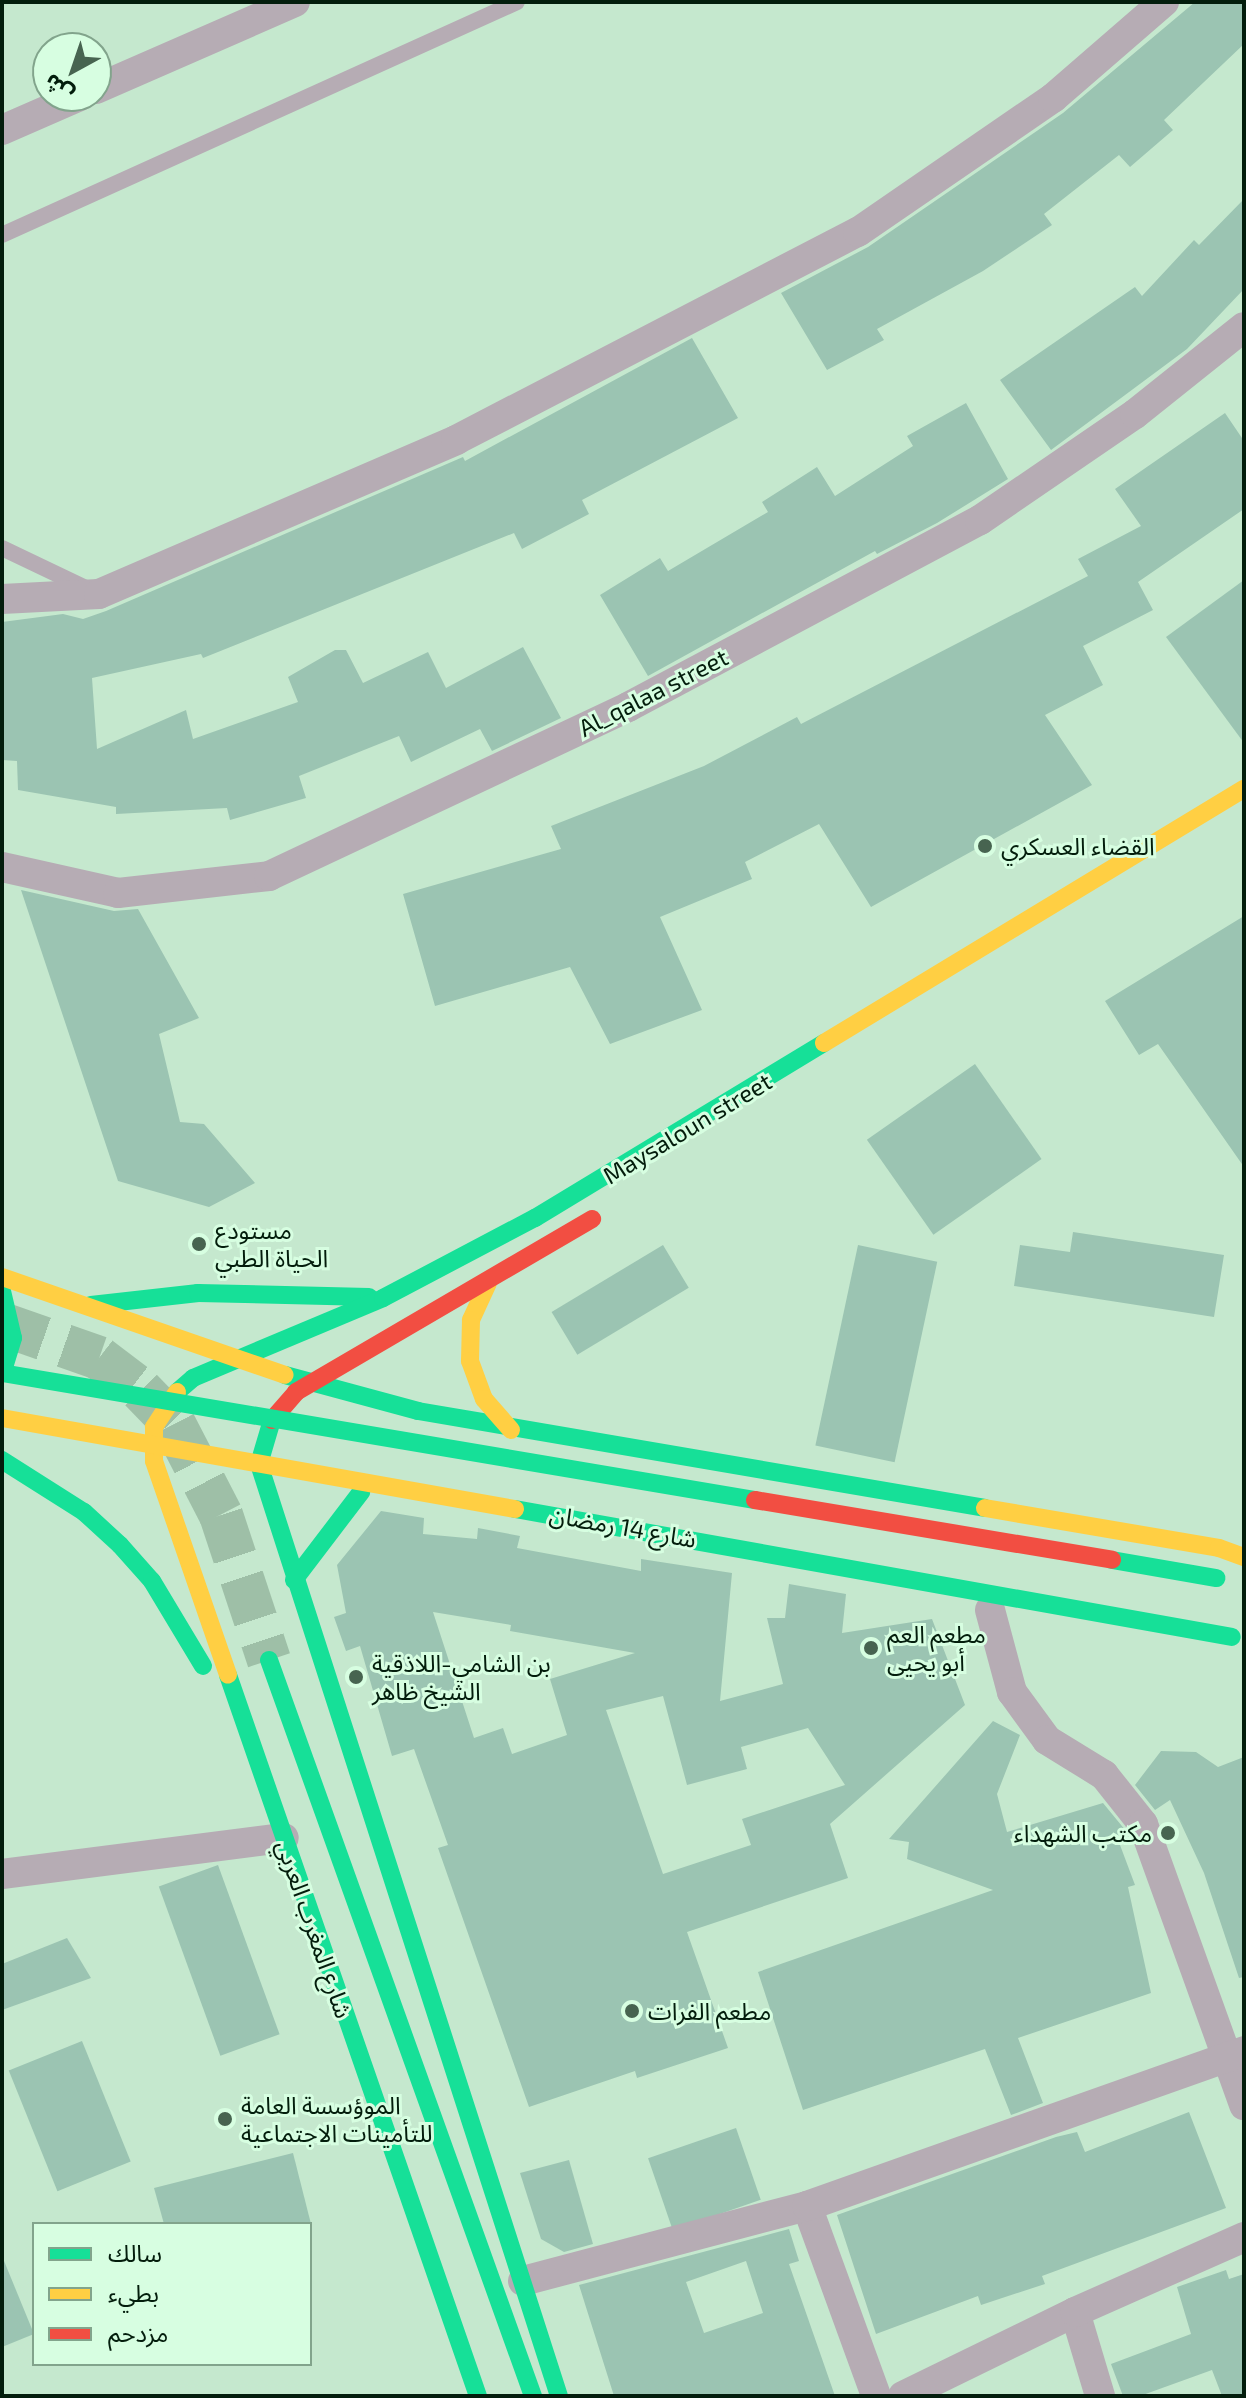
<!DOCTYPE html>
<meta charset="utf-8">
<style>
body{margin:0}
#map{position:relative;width:1246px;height:2398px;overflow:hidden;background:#c5e8ce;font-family:"Exo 2","Noto Sans Arabic",sans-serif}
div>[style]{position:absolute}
.building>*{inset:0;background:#9bc4b2;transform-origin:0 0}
.primary-tunnel>*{height:44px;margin-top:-22px;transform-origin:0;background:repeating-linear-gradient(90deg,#9ebfa7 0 44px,transparent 0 66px)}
.lane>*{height:16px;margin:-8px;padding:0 8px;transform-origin:8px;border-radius:8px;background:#b6acb4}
.street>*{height:30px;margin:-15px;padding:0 15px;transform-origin:15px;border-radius:15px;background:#b6acb4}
.fast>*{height:18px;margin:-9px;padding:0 9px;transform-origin:9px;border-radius:9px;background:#16e098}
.slow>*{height:18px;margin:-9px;padding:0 9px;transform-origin:9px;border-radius:9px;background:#ffcf43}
.jam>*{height:18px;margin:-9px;padding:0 9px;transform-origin:9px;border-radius:9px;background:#f24e42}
.fast-bridge>*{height:18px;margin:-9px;padding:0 9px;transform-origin:9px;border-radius:9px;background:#16e098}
.slow-bridge>*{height:18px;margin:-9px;padding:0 9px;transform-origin:9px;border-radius:9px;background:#ffcf43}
.jam-bridge>*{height:18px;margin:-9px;padding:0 9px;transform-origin:9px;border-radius:9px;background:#f24e42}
.dots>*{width:22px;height:22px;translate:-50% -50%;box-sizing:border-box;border:4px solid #d7fee1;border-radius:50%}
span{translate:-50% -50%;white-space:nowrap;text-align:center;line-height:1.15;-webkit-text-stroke:6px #d7fee1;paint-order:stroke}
.street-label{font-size:24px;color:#031d0c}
.poi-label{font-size:24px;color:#031d0c}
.left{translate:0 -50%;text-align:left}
.right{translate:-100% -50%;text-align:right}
.frame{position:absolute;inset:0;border:4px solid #031d0c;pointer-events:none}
.legend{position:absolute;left:32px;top:2222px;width:280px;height:144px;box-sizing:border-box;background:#d7fee1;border:2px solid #82a48c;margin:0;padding:10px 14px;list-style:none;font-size:24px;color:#031d0c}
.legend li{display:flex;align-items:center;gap:16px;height:40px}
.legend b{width:40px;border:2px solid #82a48c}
.north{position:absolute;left:32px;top:32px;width:80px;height:80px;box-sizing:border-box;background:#d7fee1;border:2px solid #82a48c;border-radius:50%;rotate:220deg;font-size:22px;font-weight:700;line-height:32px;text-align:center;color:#031d0c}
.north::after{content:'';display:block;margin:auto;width:28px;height:36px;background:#476450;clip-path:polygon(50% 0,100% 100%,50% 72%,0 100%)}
</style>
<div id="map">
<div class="building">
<div style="clip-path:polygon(1195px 2px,1244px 2px,1244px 44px,1164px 120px,1173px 130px,1130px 167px,1119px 155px,1044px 214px,1052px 225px,983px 271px,877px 329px,884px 340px,827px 370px,781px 293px,868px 247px,1063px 113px)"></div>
<div style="clip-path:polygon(1244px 199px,1244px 289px,1187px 349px,1051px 450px,1000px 380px,1135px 287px,1142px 296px,1194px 240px,1199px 245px)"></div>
<div style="clip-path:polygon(692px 338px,738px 418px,582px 500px,589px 514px,522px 549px,514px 533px,203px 658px,201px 654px,92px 678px,97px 749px,186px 710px,193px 739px,298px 702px,288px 677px,335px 650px,346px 650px,363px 683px,428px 652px,446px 688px,523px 647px,561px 718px,492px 751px,480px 729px,411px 762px,399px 736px,299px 776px,306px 798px,230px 820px,227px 808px,116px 814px,116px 807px,18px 790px,17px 761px,2px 760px,2px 622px,63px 614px,83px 619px,106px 611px,463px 457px,465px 461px)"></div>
<div style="clip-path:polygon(966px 403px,1008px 479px,937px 523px,877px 554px,875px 551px,648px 676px,600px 595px,660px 558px,668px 571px,768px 512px,762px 502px,817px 467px,835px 496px,913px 446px,907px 436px)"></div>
<div style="clip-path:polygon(1225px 413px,1244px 441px,1244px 509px,1138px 582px,1153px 610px,1083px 646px,1103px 685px,1045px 715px,1092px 785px,871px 907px,819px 824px,745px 862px,752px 879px,660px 917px,702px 1010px,610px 1044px,570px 967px,435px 1006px,403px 894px,561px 849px,551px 826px,704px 766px,797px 717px,801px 724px,1088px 576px,1078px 559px,1141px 526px,1115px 489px)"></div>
<div style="clip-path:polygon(1244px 580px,1244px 743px,1166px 637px)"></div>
<div style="clip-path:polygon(21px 890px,114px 911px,138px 909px,199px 1018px,159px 1034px,180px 1122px,204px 1124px,255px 1183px,209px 1207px,118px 1181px)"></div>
<div style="clip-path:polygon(1244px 916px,1244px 1167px,1158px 1044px,1139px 1055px,1105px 1001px)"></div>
<div style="left:975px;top:1064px;width:116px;height:132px;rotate:55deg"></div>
<div style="clip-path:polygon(1073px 1232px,1224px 1255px,1214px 1317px,1014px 1286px,1020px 1245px,1070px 1252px)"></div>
<div style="left:663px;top:1245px;width:50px;height:130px;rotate:59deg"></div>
<div style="left:858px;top:1245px;width:81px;height:205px;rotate:12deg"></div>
<div style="clip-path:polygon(evenodd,381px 1511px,424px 1518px,423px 1534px,477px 1539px,478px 1528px,520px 1536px,517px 1548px,641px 1571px,641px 1559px,732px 1573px,720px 1701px,783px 1684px,767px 1618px,785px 1618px,789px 1584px,846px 1594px,842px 1633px,932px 1619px,965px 1705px,830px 1824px,848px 1878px,687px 1932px,728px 2048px,637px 2078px,635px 2071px,529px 2107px,438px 1848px,448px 1845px,414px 1749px,392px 1756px,360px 1646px,346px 1651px,334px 1617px,346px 1613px,337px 1565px,381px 1511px,433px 1612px,511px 1625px,510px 1631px,635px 1653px,550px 1679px,567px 1735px,512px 1754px,503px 1728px,474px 1738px,433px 1612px,381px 1511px,663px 1696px,687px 1785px,747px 1769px,741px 1747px,808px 1728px,845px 1785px,742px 1819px,751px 1845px,663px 1874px,606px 1710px,663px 1696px)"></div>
<div style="clip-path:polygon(993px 1721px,1020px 1735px,997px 1794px,1007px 1832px,1103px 1803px,1126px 1831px,1117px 1837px,1135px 1885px,1128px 1887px,1151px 1993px,1018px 2038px,1043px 2103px,1011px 2115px,985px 2049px,803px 2110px,758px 1972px,993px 1890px,907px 1859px,909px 1842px,889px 1839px)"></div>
<div style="clip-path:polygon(1161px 1751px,1196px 1752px,1218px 1767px,1244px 1757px,1244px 1977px,1239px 1978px,1204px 1873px,1170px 1800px,1155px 1810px,1135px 1785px)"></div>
<div style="left:218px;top:1865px;width:180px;height:63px;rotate:70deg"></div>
<div style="clip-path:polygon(67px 1938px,91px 1978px,2px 2010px,2px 1964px)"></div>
<div style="left:82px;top:2041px;width:130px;height:79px;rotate:68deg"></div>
<div style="clip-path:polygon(1189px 2112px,1226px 2208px,1042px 2276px,1045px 2284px,981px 2305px,978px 2296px,876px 2334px,837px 2215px,1056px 2137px,1077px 2132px,1085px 2152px)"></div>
<div style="left:736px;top:2128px;width:76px;height:93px;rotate:71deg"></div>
<div style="clip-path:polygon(293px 2153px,311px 2224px,164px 2224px,154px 2188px)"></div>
<div style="clip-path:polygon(569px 2160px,593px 2244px,564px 2252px,541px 2239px,520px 2173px)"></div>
<div style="clip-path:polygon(evenodd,789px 2229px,799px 2261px,789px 2264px,835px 2396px,614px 2396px,579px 2285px,789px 2229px,746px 2261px,763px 2313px,704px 2333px,686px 2282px,746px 2261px)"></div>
<div style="clip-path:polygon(2px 2256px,34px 2334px,2px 2347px)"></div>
<div style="clip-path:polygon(1226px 2270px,1229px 2279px,1244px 2274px,1244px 2396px,1222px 2396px,1212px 2370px,1140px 2396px,1123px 2396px,1111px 2364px,1191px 2334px,1177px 2287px)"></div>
</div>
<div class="primary-tunnel">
<div style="left:2px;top:1324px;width:103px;rotate:19.3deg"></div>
<div style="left:99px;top:1358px;width:53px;rotate:37.3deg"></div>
<div style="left:141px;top:1390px;width:47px;rotate:45.9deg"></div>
<div style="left:174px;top:1424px;width:102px;rotate:62.7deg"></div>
<div style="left:221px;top:1515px;width:153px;rotate:71.7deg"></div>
</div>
<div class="lane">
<div style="left:2px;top:235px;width:565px;rotate:-24.34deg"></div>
<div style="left:2px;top:548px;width:98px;rotate:25.5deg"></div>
</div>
<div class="street">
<div style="left:96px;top:89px;width:217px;rotate:-23.6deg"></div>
<div style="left:2px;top:130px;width:85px;rotate:-23.6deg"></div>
<div style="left:2px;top:599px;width:97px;rotate:-3deg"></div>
<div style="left:99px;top:594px;width:389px;rotate:-23.3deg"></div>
<div style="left:456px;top:440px;width:453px;rotate:-27.4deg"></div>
<div style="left:858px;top:232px;width:237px;rotate:-34.5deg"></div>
<div style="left:1053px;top:98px;width:147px;rotate:-40.9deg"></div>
<div style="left:2px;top:867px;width:119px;rotate:12.6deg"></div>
<div style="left:118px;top:893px;width:152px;rotate:-6.4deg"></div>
<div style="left:269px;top:876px;width:397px;rotate:-25.2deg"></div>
<div style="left:628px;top:707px;width:399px;rotate:-28deg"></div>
<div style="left:980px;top:520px;width:188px;rotate:-34.4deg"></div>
<div style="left:1135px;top:414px;width:139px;rotate:-38.6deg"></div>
<div style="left:990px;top:1610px;width:85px;rotate:75deg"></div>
<div style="left:1012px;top:1692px;width:59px;rotate:53.9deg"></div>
<div style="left:1047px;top:1740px;width:67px;rotate:31.6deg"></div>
<div style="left:1104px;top:1775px;width:63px;rotate:51.5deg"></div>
<div style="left:1143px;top:1824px;width:299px;rotate:70.2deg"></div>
<div style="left:2px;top:1874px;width:284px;rotate:-7.3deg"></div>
<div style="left:807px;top:2206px;width:202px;rotate:70deg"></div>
<div style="left:523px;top:2281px;width:294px;rotate:-14.8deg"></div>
<div style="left:807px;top:2206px;width:464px;rotate:-19.5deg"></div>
<div style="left:1075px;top:2312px;width:88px;rotate:73.4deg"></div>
<div style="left:903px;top:2396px;width:191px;rotate:-26deg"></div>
<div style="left:1075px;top:2312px;width:185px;rotate:-23.9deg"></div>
</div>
<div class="fast">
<div style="left:2px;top:1291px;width:48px;rotate:76.8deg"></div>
<div style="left:13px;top:1338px;width:37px;rotate:107deg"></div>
<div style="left:91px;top:1305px;width:108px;rotate:-6.4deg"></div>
<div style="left:198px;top:1293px;width:171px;rotate:1.3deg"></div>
<div style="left:285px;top:1375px;width:138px;rotate:15.1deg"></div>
<div style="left:418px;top:1411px;width:575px;rotate:9.71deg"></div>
<div style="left:177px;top:1392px;width:21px;rotate:-41deg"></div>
<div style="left:193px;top:1378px;width:206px;rotate:-22.8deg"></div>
<div style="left:383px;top:1298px;width:172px;rotate:-27.8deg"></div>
<div style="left:535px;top:1218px;width:338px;rotate:-31.2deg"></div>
<div style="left:272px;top:1420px;width:46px;rotate:106.5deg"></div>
<div style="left:259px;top:1464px;width:979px;rotate:72.16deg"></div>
<div style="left:2px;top:1460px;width:97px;rotate:32.4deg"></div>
<div style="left:84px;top:1512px;width:49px;rotate:42.5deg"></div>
<div style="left:120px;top:1545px;width:48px;rotate:48.4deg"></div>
<div style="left:152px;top:1581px;width:99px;rotate:59deg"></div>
<div style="left:294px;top:1580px;width:111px;rotate:-52.7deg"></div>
<div style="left:269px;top:1660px;width:782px;rotate:70.27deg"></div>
<div style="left:228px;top:1675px;width:763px;rotate:70.88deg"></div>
</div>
<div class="slow">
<div style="left:824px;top:1043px;width:491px;rotate:-31.2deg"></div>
<div style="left:2px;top:1277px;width:299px;rotate:19.1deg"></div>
<div style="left:488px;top:1283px;width:41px;rotate:114.7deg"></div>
<div style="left:471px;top:1320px;width:41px;rotate:91.4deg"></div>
<div style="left:470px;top:1361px;width:40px;rotate:69.8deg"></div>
<div style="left:484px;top:1399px;width:41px;rotate:48.9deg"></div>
<div style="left:177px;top:1392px;width:42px;rotate:123.3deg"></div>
<div style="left:154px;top:1427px;width:34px;rotate:90deg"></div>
<div style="left:154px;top:1461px;width:226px;rotate:70.9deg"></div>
<div style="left:985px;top:1508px;width:237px;rotate:9.7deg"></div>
<div style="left:1219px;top:1548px;width:27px;rotate:20deg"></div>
</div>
<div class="jam">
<div style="left:272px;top:1420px;width:37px;rotate:-49deg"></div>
<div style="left:296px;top:1392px;width:343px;rotate:-30.3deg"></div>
</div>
<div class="fast-bridge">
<div style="left:2px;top:1373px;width:764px;rotate:9.57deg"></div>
<div style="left:515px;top:1509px;width:728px;rotate:10.12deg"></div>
<div style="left:1112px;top:1560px;width:106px;rotate:9.8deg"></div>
</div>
<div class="slow-bridge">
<div style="left:2px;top:1418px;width:521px;rotate:10.06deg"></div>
</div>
<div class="jam-bridge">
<div style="left:755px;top:1500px;width:362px;rotate:9.5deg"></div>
</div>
<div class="dots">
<div style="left:985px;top:846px;background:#476450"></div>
<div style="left:199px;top:1244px;background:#476450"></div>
<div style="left:871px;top:1648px;background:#476450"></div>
<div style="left:356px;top:1677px;background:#476450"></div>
<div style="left:1168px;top:1833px;background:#476450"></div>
<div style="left:632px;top:2011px;background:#476450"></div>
<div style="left:225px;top:2119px;background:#476450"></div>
</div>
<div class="street-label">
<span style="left:653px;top:692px;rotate:-27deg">Al_qalaa street</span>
<span style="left:687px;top:1128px;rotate:-31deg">Maysaloun street</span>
<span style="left:623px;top:1526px;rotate:10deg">شارع 14 رمضان</span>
<span style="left:315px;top:1929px;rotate:71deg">شارع المغرب العربي</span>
</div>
<div class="poi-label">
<span class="left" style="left:1001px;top:846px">القضاء العسكري</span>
<span class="left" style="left:215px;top:1244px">مستودع<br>الحياة الطبي</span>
<span class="left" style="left:887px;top:1648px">مطعم العم<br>أبو يحيى</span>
<span class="left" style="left:372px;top:1677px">بن الشامي-اللاذقية<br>الشيخ ظاهر</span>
<span class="right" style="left:1152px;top:1833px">مكتب الشهداء</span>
<span class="left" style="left:648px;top:2011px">مطعم الفرات</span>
<span class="left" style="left:241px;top:2119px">الموؤسسة العامة<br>للتأمينات الاجتماعية</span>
</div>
<div class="frame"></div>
<ul class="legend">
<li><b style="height:10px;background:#16e098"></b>سالك</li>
<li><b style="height:10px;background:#ffcf43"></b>بطيء</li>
<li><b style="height:10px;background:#f24e42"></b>مزدحم</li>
</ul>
<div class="north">ش</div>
</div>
